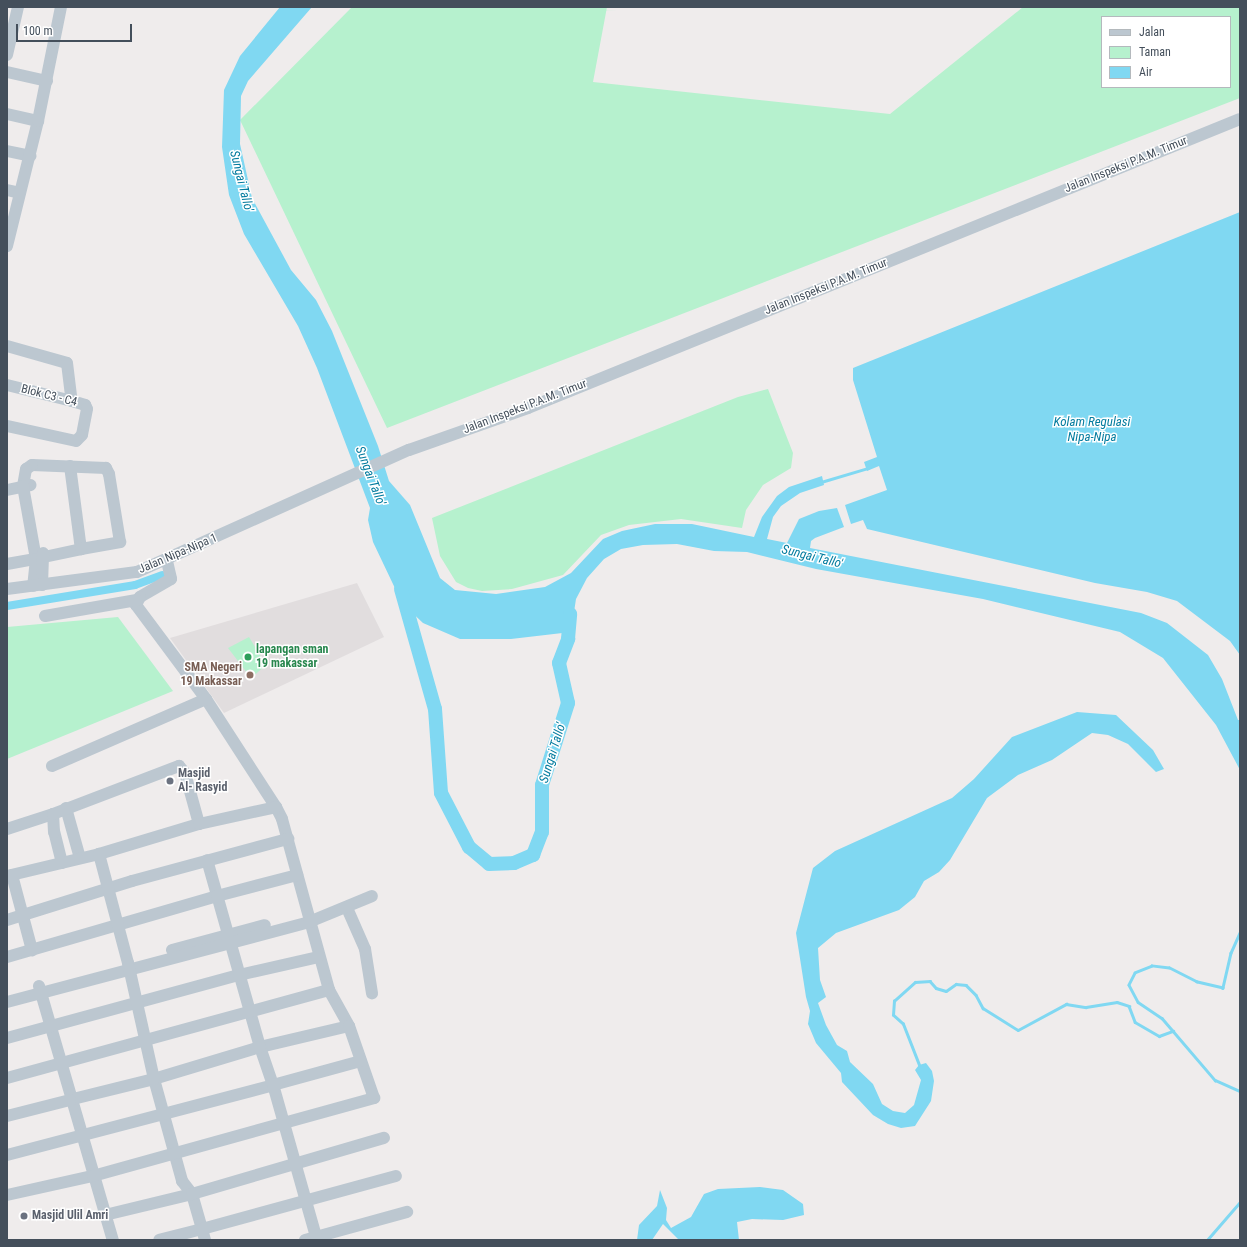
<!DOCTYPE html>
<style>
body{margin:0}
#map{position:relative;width:1247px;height:1247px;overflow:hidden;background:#efecec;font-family:"Roboto Condensed",sans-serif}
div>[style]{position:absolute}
.education>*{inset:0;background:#e1ddde}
.green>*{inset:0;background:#b6f1ce}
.water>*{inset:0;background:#80d8f2}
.stream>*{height:2.5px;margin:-1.25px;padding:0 1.25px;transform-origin:1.25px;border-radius:1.25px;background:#80d8f2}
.canal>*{height:8px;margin:-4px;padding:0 4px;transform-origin:4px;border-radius:4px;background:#80d8f2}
.river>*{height:14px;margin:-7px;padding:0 7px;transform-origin:7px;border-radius:7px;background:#80d8f2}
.minor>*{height:12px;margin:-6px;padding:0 6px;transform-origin:6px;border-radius:6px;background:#bcc7d0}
.dots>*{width:11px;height:11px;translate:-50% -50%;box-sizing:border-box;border:2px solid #fff;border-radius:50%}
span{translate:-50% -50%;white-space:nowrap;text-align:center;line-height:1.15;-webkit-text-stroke:3px #fff;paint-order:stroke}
.street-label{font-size:12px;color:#444f5b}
.leisure-label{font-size:12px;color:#27864d;font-weight:700}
.left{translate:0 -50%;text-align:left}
.education-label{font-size:12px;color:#785e54;font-weight:700}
.right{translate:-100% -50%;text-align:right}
.worship-label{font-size:12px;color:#5b616d;font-weight:700}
.water-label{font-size:13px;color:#047c9f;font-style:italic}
.frame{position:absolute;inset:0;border:8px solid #444f5b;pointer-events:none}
.legend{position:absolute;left:1101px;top:16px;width:130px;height:72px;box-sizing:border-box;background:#fff;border:1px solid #b4b9bd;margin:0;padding:5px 7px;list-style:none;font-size:12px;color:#444f5b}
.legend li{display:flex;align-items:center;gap:8px;height:20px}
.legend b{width:20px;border:1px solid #b4b9bd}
.scale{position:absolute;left:16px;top:24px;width:116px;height:18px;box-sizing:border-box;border:2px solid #444f5b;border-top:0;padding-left:5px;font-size:12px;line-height:14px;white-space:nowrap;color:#444f5b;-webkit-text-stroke:3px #fff;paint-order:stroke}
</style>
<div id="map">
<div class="education">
<div style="clip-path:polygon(357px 583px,384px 637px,224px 713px,170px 638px)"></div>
</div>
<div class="green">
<div style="clip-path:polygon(evenodd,352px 7px,607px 7px,593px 82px,890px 114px,1023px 7px,1240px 7px,1240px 98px,387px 428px,240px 120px,352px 7px,1102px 17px,1230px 17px,1230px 87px,1102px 87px,1102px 17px)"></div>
<div style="clip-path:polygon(768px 389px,793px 453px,791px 468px,763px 485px,746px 510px,742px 528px,681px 519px,629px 525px,601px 535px,563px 575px,512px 589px,482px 591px,468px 588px,456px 582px,440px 556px,432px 518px,738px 397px)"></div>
<div style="clip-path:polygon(118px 617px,173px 691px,7px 759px,7px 627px)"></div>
<div style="clip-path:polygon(249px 637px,266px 665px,251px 678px,228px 648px)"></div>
</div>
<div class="water">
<div style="clip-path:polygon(280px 7px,312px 7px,248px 81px,241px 96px,240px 144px,252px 198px,291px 270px,316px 300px,332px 331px,378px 446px,389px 481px,410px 505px,440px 578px,455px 590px,496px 594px,545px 587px,571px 573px,603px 539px,622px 531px,655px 524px,692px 524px,754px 537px,762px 517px,777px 496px,789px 487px,822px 476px,824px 485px,800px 493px,781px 506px,773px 517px,767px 539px,787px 543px,799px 519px,819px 511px,837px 508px,844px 527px,815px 538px,811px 541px,810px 548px,1141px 613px,1167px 623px,1208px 655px,1222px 679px,1238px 720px,1240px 720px,1240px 770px,1216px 725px,1163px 658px,1120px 632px,983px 599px,816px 569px,747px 552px,714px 551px,677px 544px,643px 545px,621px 549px,604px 559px,587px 578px,576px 599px,571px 632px,511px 639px,460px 639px,423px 623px,402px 603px,373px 542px,368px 520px,370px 508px,317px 368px,298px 326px,244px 234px,229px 195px,222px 147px,224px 90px,240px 56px)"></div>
<div style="clip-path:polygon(1240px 212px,1240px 655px,1230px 641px,1177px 601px,1147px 592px,1095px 583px,867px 529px,863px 520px,851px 524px,845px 505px,887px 490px,879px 466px,867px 471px,864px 462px,877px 457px,853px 380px,853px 368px)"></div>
<div style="clip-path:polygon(1077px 712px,1116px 715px,1153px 750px,1164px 769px,1156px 772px,1128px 744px,1108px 735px,1092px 733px,1052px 760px,1018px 775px,987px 798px,950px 860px,939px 872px,924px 881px,915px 897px,899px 910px,836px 933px,818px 948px,820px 980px,826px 997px,818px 1003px,826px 1025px,837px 1045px,847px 1051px,850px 1062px,873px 1084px,882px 1104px,893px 1111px,905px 1113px,914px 1105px,921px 1080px,915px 1070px,919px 1065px,926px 1063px,932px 1071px,934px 1081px,931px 1101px,915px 1126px,901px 1128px,888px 1124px,873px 1115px,842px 1082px,841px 1073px,816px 1043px,808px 1024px,810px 1011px,806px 997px,796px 933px,813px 868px,835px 851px,952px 798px,974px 779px,1012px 737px)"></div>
<div style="clip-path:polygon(760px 1187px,783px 1190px,803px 1204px,804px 1215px,783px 1220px,752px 1219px,737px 1222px,739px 1240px,679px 1240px,663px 1224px,652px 1240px,637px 1240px,639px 1225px,657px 1206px,660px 1190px,667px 1208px,666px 1220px,671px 1228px,691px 1217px,704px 1194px,718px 1189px)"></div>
</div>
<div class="stream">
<div style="left:821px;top:482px;width:49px;rotate:-16.6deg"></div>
<div style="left:1240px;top:933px;width:22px;rotate:114deg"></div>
<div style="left:1231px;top:953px;width:36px;rotate:103deg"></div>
<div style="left:1223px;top:988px;width:27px;rotate:-167deg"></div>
<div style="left:1197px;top:982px;width:31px;rotate:-153deg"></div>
<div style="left:1169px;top:968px;width:17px;rotate:-173deg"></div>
<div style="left:1152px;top:966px;width:18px;rotate:158deg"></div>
<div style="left:1135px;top:973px;width:13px;rotate:117deg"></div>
<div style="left:1129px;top:985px;width:19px;rotate:62deg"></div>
<div style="left:1138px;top:1002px;width:29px;rotate:34deg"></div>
<div style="left:1162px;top:1018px;width:82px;rotate:49.5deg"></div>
<div style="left:1215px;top:1080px;width:27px;rotate:24deg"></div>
<div style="left:919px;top:1065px;width:44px;rotate:-111.3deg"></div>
<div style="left:903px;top:1024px;width:13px;rotate:-138deg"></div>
<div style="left:893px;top:1015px;width:14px;rotate:-86deg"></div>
<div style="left:894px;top:1001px;width:28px;rotate:-42deg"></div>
<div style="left:915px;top:982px;width:15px;rotate:-4deg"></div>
<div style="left:930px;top:981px;width:9px;rotate:49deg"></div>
<div style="left:936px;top:988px;width:10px;rotate:17deg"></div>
<div style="left:946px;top:991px;width:12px;rotate:-35deg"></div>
<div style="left:956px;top:984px;width:10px;rotate:6deg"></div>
<div style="left:966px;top:985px;width:14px;rotate:45deg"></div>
<div style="left:976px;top:995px;width:15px;rotate:62deg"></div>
<div style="left:983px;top:1008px;width:41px;rotate:32.2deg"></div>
<div style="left:1018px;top:1030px;width:55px;rotate:-28.4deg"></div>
<div style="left:1066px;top:1004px;width:20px;rotate:9deg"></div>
<div style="left:1086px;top:1007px;width:31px;rotate:-9deg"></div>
<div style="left:1117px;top:1002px;width:13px;rotate:18deg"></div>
<div style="left:1129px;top:1006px;width:17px;rotate:69deg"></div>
<div style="left:1135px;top:1022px;width:28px;rotate:30deg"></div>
<div style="left:1159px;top:1036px;width:15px;rotate:-20deg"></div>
<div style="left:1207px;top:1240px;width:50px;rotate:-49deg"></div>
</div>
<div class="canal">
<div style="left:7px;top:606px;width:130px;rotate:-9.3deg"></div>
<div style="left:135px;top:585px;width:29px;rotate:-20deg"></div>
</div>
<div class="river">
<div style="left:401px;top:589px;width:125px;rotate:74.2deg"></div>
<div style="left:435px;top:709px;width:84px;rotate:85.9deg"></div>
<div style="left:441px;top:793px;width:61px;rotate:62.6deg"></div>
<div style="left:469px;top:847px;width:26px;rotate:40deg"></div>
<div style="left:489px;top:864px;width:25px;rotate:-2deg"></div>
<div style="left:514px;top:863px;width:21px;rotate:-23deg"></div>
<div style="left:533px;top:855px;width:25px;rotate:-69deg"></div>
<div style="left:542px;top:832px;width:47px;rotate:-90deg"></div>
<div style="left:542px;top:785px;width:86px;rotate:-72.4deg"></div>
<div style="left:568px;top:703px;width:41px;rotate:-102.7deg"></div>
<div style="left:559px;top:663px;width:26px;rotate:-69deg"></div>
<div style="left:568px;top:639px;width:25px;rotate:-85deg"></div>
</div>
<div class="minor">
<div style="left:7px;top:55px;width:49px;rotate:-77.1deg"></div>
<div style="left:7px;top:72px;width:41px;rotate:12.7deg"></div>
<div style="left:7px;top:114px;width:32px;rotate:13deg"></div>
<div style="left:7px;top:151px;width:24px;rotate:12deg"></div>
<div style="left:7px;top:190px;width:13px;rotate:13deg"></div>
<div style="left:7px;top:246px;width:129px;rotate:-76.1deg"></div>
<div style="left:38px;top:121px;width:116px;rotate:-78.6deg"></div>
<div style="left:7px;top:346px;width:62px;rotate:15.8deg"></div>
<div style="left:67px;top:363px;width:38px;rotate:83deg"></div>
<div style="left:7px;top:385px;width:67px;rotate:13.8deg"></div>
<div style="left:72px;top:401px;width:14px;rotate:17deg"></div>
<div style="left:85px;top:405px;width:4px;rotate:63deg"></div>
<div style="left:87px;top:409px;width:26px;rotate:101deg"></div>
<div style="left:82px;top:435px;width:8px;rotate:135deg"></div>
<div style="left:76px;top:441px;width:71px;rotate:-167.7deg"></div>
<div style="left:70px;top:466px;width:84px;rotate:82.5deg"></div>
<div style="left:7px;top:490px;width:24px;rotate:-12deg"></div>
<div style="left:167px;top:561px;width:18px;rotate:77deg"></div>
<div style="left:171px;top:579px;width:36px;rotate:150deg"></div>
<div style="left:140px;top:597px;width:9px;rotate:117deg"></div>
<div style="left:136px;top:605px;width:117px;rotate:53.3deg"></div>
<div style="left:206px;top:699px;width:129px;rotate:57.1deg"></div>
<div style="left:276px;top:807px;width:13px;rotate:63deg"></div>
<div style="left:282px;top:819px;width:177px;rotate:74.6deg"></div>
<div style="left:329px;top:990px;width:41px;rotate:60.9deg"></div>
<div style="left:349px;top:1026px;width:91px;rotate:166.7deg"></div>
<div style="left:260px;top:1047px;width:194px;rotate:-105.8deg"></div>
<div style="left:7px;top:564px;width:29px;rotate:-10deg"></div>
<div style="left:36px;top:559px;width:8px;rotate:-14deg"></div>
<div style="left:44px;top:557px;width:38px;rotate:-12deg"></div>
<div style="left:81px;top:549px;width:40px;rotate:-10deg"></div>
<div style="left:120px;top:542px;width:69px;rotate:-99.2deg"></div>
<div style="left:109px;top:474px;width:7px;rotate:-117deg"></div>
<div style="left:106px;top:468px;width:74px;rotate:-177.7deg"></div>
<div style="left:32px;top:465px;width:7px;rotate:146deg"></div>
<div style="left:26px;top:469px;width:17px;rotate:100deg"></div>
<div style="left:23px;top:486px;width:74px;rotate:79.9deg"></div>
<div style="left:36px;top:559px;width:27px;rotate:96deg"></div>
<div style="left:42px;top:585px;width:32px;rotate:-88deg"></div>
<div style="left:7px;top:589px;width:131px;rotate:-7.5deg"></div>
<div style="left:137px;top:572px;width:298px;rotate:-24.2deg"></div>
<div style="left:409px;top:450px;width:126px;rotate:-19.4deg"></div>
<div style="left:528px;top:408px;width:768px;rotate:-22.09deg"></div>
<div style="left:45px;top:616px;width:93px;rotate:-9.9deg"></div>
<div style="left:52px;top:766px;width:168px;rotate:-23.5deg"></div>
<div style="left:66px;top:808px;width:52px;rotate:74.4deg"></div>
<div style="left:7px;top:829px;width:48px;rotate:-18.1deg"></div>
<div style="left:62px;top:863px;width:32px;rotate:-104deg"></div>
<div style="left:54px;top:832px;width:18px;rotate:-93deg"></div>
<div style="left:53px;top:814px;width:135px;rotate:-20.9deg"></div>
<div style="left:179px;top:766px;width:9px;rotate:49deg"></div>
<div style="left:185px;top:773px;width:53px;rotate:74.6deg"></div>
<div style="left:12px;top:875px;width:78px;rotate:75.1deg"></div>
<div style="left:7px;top:876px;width:95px;rotate:-13.4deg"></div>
<div style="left:99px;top:854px;width:104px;rotate:-16.7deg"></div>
<div style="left:199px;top:824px;width:79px;rotate:-12.4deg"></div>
<div style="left:347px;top:908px;width:45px;rotate:66.3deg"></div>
<div style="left:365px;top:949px;width:45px;rotate:81deg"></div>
<div style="left:7px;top:920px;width:131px;rotate:-17.3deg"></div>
<div style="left:132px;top:881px;width:162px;rotate:-15.1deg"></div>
<div style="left:172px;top:950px;width:96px;rotate:-15deg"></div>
<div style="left:7px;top:957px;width:219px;rotate:-16.2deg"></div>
<div style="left:217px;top:896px;width:83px;rotate:-14.7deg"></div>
<div style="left:39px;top:986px;width:265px;rotate:73.8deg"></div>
<div style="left:7px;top:1002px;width:312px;rotate:-14.8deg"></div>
<div style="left:309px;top:922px;width:68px;rotate:-22.4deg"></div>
<div style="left:7px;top:1038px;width:240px;rotate:-15.2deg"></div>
<div style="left:239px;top:975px;width:81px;rotate:-12.8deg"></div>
<div style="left:7px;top:1078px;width:334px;rotate:-15.3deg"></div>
<div style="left:73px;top:1099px;width:83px;rotate:-13.9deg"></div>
<div style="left:154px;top:1079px;width:106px;rotate:74.6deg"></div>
<div style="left:182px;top:1181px;width:16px;rotate:52deg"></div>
<div style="left:192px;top:1194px;width:36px;rotate:74deg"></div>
<div style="left:202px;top:1229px;width:44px;rotate:165.7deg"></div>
<div style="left:7px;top:1116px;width:65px;rotate:-14.3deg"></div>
<div style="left:7px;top:1155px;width:275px;rotate:-14.7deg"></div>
<div style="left:273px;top:1085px;width:40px;rotate:-108.9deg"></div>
<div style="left:260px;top:1047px;width:111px;rotate:163.2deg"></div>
<div style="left:154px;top:1079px;width:119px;rotate:-102.6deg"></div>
<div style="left:128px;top:963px;width:113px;rotate:-104.9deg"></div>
<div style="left:7px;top:1195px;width:88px;rotate:-12.5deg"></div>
<div style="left:93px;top:1176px;width:292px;rotate:-15.5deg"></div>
<div style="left:374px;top:1098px;width:76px;rotate:-109.1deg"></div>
<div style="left:105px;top:1215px;width:89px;rotate:-13.6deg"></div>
<div style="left:192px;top:1194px;width:200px;rotate:-16.3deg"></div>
<div style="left:205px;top:1240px;width:11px;rotate:-105deg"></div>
<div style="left:202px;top:1229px;width:201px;rotate:-15.3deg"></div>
<div style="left:305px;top:1240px;width:106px;rotate:-15.4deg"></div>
<div style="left:317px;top:1240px;width:161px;rotate:-105.8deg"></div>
<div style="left:273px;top:1085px;width:91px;rotate:-15.3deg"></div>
</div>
<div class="dots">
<div style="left:248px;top:657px;background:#2e9e5b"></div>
<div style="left:250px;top:675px;background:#8d6e63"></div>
<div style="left:170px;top:781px;background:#6b7280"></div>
<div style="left:24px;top:1216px;background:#6b7280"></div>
</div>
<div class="street-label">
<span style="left:1126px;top:165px;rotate:-22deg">Jalan Inspeksi P.A.M. Timur</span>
<span style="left:826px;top:287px;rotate:-22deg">Jalan Inspeksi P.A.M. Timur</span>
<span style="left:49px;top:396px;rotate:14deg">Blok C3 - C4</span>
<span style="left:525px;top:407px;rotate:-21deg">Jalan Inspeksi P.A.M. Timur</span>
<span style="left:178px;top:554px;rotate:-23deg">Jalan Nipa-Nipa 1</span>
</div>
<div class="leisure-label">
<span class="left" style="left:256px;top:657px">lapangan sman<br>19 makassar</span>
</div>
<div class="education-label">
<span class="right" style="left:242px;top:675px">SMA Negeri<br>19 Makassar</span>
</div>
<div class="worship-label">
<span class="left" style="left:178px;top:781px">Masjid<br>Al- Rasyid</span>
<span class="left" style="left:32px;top:1216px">Masjid Ulil Amri</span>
</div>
<div class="water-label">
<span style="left:241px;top:181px;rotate:76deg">Sungai Tallo'</span>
<span style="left:1092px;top:430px">Kolam Regulasi<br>Nipa-Nipa</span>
<span style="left:370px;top:476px;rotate:69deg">Sungai Tallo'</span>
<span style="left:812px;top:557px;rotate:14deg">Sungai Tallo'</span>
<span style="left:553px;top:753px;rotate:-73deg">Sungai Tallo'</span>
</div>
<div class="frame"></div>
<ul class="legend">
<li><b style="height:5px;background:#bcc7d0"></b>Jalan</li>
<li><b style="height:11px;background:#b6f1ce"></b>Taman</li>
<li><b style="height:11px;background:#80d8f2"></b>Air</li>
</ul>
<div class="scale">100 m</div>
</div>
